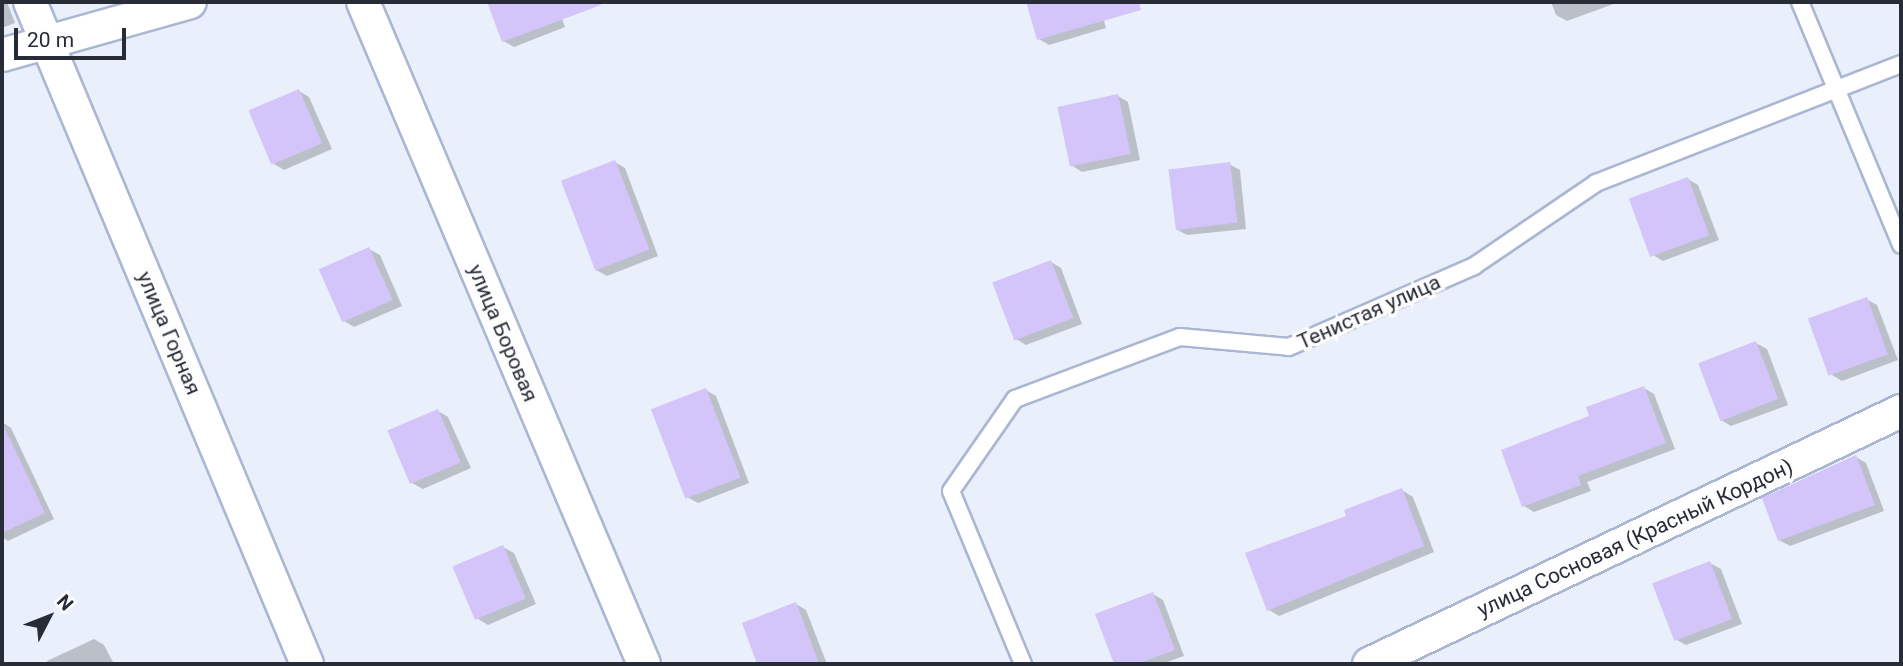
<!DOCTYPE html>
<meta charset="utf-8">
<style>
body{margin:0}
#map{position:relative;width:1903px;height:666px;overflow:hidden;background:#eaf0fb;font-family:Roboto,sans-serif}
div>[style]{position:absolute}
.shadow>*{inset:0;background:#0003}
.building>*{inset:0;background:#d3c4fa;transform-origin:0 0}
.roads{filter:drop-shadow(2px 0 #aab7d3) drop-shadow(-2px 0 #aab7d3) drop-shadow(0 2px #aab7d3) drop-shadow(0 -2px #aab7d3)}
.service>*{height:16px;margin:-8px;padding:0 8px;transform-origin:8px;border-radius:8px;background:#fff}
.minor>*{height:32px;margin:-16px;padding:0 16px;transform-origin:16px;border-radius:16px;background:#fff}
span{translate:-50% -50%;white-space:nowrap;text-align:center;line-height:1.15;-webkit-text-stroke:7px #fdfdfd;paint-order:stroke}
.street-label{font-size:21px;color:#272c37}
.frame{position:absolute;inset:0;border:4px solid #272c37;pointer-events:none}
.north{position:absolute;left:14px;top:582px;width:70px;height:70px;-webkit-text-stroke:5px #fdfdfd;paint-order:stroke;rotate:48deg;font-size:19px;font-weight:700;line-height:28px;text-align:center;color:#272c37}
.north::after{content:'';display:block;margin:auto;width:24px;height:32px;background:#272c37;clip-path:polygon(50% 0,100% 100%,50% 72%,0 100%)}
.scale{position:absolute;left:14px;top:28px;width:112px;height:32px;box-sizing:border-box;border:4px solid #272c37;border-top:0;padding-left:9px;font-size:21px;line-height:24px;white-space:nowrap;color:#272c37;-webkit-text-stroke:5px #fdfdfd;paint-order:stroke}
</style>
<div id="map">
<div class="shadow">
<div style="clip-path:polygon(2px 2px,7px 2px,15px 23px,2px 28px)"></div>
<div style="clip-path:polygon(489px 2px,556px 2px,565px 27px,514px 47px,503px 41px)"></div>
<div style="clip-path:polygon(1028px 2px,1099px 2px,1106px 28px,1049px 45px,1039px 39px)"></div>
<div style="clip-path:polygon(1551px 2px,1619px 2px,1567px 21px,1556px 15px)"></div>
<div style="clip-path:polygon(299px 91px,309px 97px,332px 149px,284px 170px,274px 164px)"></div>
<div style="clip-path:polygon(1118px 96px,1128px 102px,1140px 160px,1082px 172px,1071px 165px)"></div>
<div style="clip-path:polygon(615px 162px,625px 168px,658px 256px,607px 276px,596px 270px)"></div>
<div style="clip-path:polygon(1229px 164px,1240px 170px,1246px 229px,1187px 235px,1176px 229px)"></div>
<div style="clip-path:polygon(1688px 179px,1698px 185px,1719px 240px,1663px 261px,1653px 255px)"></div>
<div style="clip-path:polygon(369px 249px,380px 255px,402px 306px,354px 327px,344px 321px)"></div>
<div style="clip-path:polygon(1051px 262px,1061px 268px,1082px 324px,1026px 345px,1016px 339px)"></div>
<div style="clip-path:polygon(1866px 299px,1877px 305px,1898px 360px,1842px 381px,1832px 375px)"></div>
<div style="clip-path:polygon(1756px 343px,1767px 349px,1788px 405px,1731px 426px,1721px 420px)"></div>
<div style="clip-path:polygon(1644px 388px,1654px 394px,1675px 449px,1587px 482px,1591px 491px,1534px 512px,1524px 506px,1591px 417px)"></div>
<div style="clip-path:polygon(706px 390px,716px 396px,749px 483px,698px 503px,687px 497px)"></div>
<div style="clip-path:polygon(438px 411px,448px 417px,471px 468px,423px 489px,412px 483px)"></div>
<div style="clip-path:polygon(2px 422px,11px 428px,54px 519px,8px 541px,2px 537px)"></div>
<div style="clip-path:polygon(1856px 457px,1866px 463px,1884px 511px,1790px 546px,1779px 540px)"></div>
<div style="clip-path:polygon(1402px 490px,1413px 497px,1434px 552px,1279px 616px,1269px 610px,1348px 517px)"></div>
<div style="clip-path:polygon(503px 547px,514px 553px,536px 604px,488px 625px,478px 619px)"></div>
<div style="clip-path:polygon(1710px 563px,1721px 569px,1742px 624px,1686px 645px,1675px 639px)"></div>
<div style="clip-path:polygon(1153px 594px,1163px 600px,1184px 656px,1162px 664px,1116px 664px,1097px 615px)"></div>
<div style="clip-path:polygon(796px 604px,806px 610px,827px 664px,759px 664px,744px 624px)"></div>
<div style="clip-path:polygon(94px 639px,104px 645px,114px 664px,48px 664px,47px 661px)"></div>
</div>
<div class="building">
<div style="clip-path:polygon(487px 2px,600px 2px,601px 5px,502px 42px)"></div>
<div style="clip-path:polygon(1026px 2px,1139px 2px,1141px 10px,1037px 40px)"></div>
<div style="left:299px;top:89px;width:59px;height:55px;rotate:67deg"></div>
<div style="left:1118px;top:94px;width:61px;height:62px;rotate:78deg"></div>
<div style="left:615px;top:160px;width:96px;height:58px;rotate:69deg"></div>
<div style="left:1230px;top:162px;width:61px;height:62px;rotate:83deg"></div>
<div style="left:1688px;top:177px;width:62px;height:63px;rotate:70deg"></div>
<div style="left:369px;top:247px;width:58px;height:55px;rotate:66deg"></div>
<div style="left:1051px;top:260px;width:62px;height:63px;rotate:69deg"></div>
<div style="left:1867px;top:297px;width:61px;height:63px;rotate:70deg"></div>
<div style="left:1756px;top:341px;width:62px;height:62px;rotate:69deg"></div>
<div style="clip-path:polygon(1644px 386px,1666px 443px,1578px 476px,1581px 485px,1522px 507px,1501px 450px,1589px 416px,1586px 407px)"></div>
<div style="left:706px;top:388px;width:96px;height:59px;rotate:69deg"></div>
<div style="left:438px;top:409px;width:58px;height:55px;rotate:67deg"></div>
<div style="clip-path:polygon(2px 422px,45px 513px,2px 533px)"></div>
<div style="clip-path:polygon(1856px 455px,1875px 505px,1778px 541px,1762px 498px)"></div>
<div style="clip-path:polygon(1402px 488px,1424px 546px,1267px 611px,1245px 553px,1346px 516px,1344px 510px)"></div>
<div style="left:503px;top:545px;width:58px;height:55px;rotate:67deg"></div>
<div style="left:1710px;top:561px;width:62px;height:62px;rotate:69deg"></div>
<div style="clip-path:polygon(1153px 592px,1175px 650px,1137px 664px,1114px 664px,1095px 614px)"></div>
<div style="clip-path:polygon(796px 602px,819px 664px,757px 664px,742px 623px)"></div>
</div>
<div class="roads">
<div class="service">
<div style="left:1800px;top:2px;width:263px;rotate:67.4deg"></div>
<div style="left:1023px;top:664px;width:187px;rotate:-112.6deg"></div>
<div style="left:951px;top:491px;width:112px;rotate:-55.2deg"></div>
<div style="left:1015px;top:399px;width:176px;rotate:-20.6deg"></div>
<div style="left:1180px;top:337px;width:109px;rotate:5.2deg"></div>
<div style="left:1289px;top:347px;width:202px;rotate:-23.6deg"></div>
<div style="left:1474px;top:266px;width:148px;rotate:-34.2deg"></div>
<div style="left:1596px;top:183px;width:327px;rotate:-21.3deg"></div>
</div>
<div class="minor">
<div style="left:30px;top:2px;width:718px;rotate:67.29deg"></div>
<div style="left:363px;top:2px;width:719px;rotate:67deg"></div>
<div style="left:2px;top:55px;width:195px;rotate:-15.7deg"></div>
<div style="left:1369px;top:664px;width:589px;rotate:-25.43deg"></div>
</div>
</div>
<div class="street-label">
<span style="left:1369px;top:312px;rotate:-24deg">Тенистая улица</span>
<span style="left:169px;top:333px;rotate:67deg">улица Горная</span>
<span style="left:503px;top:333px;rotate:67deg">улица Боровая</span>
<span style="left:1635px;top:538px;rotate:-25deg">улица Сосновая (Красный Кордон)</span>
</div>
<div class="frame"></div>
<div class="north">N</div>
<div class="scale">20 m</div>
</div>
